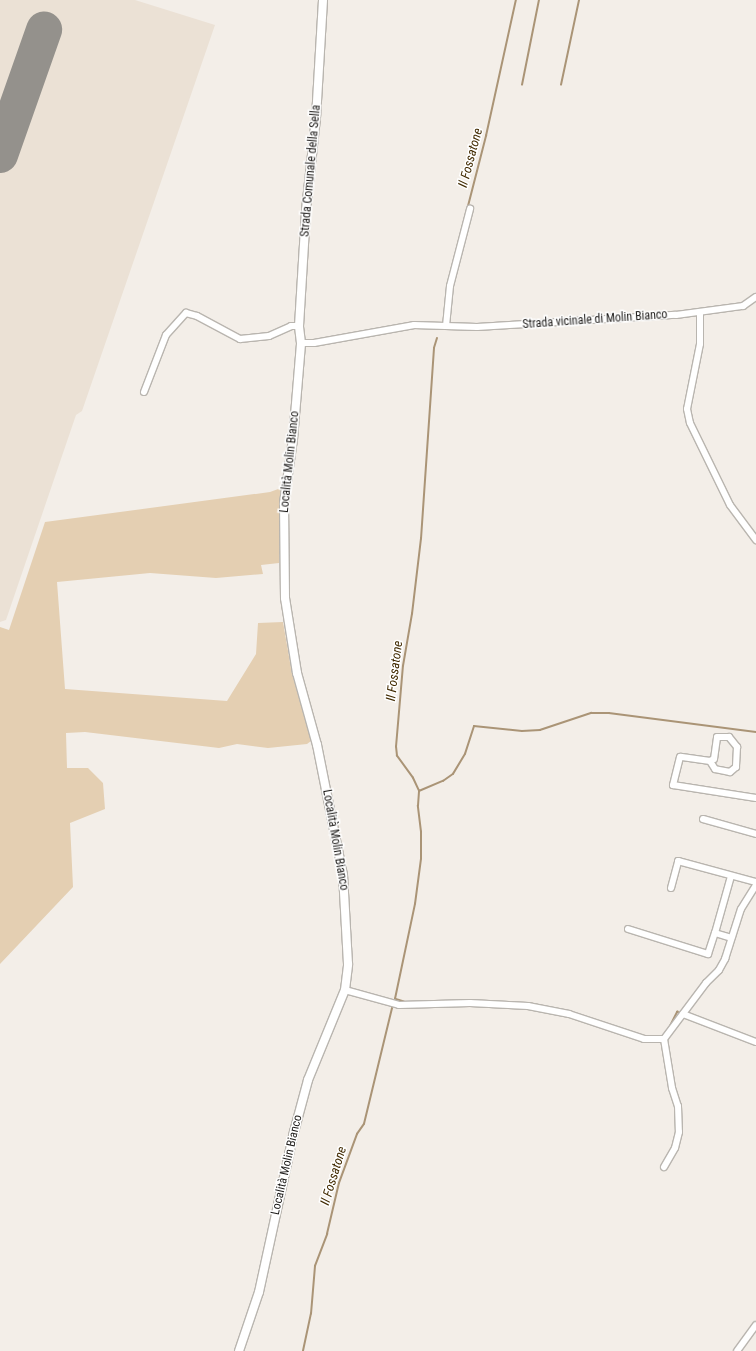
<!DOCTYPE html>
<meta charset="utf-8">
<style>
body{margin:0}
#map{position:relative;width:756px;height:1351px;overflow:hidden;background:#f3eee8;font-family:"Roboto Condensed",sans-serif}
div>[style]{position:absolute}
.built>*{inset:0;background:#ebe1d5}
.green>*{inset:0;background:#e4cfb2}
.stream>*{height:1.5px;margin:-0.75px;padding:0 0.75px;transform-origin:0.75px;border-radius:0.75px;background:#aa9476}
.runway>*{height:36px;margin:-18px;padding:0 18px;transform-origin:18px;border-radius:18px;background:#94918c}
.roads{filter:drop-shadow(1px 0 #b9b5af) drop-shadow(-1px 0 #b9b5af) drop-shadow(0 1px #b9b5af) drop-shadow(0 -1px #b9b5af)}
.minor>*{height:6px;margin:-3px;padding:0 3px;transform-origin:3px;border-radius:3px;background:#fff}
.tertiary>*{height:8px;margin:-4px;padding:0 4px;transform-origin:4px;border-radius:4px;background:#fff}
span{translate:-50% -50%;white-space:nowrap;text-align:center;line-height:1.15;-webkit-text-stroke:3px #fff;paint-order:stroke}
.street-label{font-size:12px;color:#1b1917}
.water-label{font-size:13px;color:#412a01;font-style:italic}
</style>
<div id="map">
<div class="built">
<div style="clip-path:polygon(0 0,135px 0,215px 25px,82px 411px,76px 415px,6px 620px,0 622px)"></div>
</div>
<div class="green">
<div style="clip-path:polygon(281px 488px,279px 563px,261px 565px,263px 574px,216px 578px,150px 573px,57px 582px,65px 689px,227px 701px,256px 654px,258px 623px,283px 622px,292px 674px,311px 741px,307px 744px,268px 748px,237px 744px,219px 748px,85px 732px,66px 733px,67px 768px,88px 768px,103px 783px,105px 809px,70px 823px,73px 887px,0 964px,0 627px,9px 630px,45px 522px,270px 492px)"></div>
</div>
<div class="stream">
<div style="left:522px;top:85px;width:87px;rotate:-78.7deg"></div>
<div style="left:561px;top:85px;width:87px;rotate:-78deg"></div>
<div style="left:448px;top:284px;width:153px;rotate:-75.6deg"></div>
<div style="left:486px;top:136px;width:139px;rotate:-77.6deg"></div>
<div style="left:419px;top:791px;width:26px;rotate:-23deg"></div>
<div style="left:443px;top:781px;width:12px;rotate:-35deg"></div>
<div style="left:453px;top:774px;width:23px;rotate:-59deg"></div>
<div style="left:465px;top:754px;width:29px;rotate:-72deg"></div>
<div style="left:474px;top:726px;width:48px;rotate:5.9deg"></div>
<div style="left:522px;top:731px;width:18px;rotate:-3deg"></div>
<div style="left:540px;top:730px;width:54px;rotate:-18.4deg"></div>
<div style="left:591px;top:713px;width:18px"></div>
<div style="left:609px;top:713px;width:148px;rotate:7.4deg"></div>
<div style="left:404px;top:1002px;width:9px;rotate:-162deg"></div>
<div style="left:395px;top:999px;width:97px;rotate:-78.1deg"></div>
<div style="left:415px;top:904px;width:45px;rotate:-82.4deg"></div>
<div style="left:421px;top:859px;width:27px;rotate:-90deg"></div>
<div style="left:421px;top:832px;width:26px;rotate:-97deg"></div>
<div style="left:418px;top:806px;width:15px;rotate:-86deg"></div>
<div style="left:419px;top:791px;width:14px;rotate:-115deg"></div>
<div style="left:413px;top:778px;width:27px;rotate:-126deg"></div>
<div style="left:397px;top:756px;width:9px;rotate:-96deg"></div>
<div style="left:396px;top:747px;width:81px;rotate:-85.1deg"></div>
<div style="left:403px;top:666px;width:53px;rotate:-80.2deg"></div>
<div style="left:412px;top:614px;width:76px;rotate:-83.2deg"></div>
<div style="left:421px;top:539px;width:191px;rotate:-86.1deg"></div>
<div style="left:434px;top:348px;width:10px;rotate:-73deg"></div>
<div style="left:529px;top:1003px;width:29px;rotate:12deg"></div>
<div style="left:670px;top:1026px;width:16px;rotate:-63deg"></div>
<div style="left:677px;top:1012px;width:5px;rotate:11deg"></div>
<div style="left:303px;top:1351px;width:38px;rotate:-78deg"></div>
<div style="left:311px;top:1314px;width:48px;rotate:-85.2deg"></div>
<div style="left:315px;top:1266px;width:34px;rotate:-69deg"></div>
<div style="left:327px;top:1234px;width:52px;rotate:-76.8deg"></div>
<div style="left:339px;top:1183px;width:52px;rotate:-69.8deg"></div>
<div style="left:357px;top:1134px;width:12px;rotate:-55deg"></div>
<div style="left:364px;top:1124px;width:119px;rotate:-76.4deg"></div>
</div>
<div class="runway">
<div style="left:0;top:155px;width:133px;rotate:-70.6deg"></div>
</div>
<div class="roads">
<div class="minor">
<div style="left:700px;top:312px;width:32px;rotate:90deg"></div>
<div style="left:700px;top:344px;width:66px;rotate:101.3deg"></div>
<div style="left:687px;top:409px;width:14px;rotate:78deg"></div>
<div style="left:690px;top:423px;width:91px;rotate:64deg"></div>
<div style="left:730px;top:505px;width:44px;rotate:53.4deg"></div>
<div style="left:446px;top:326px;width:40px;rotate:-84.3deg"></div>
<div style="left:450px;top:286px;width:80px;rotate:-75.4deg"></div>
<div style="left:301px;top:343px;width:13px"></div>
<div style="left:314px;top:343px;width:102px;rotate:-10.2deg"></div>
<div style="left:414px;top:325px;width:63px;rotate:1.8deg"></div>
<div style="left:477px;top:327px;width:199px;rotate:-3.5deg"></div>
<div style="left:676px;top:315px;width:68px;rotate:-7.7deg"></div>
<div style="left:743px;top:306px;width:16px;rotate:-35deg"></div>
<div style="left:144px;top:392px;width:61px;rotate:-68.9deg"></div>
<div style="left:166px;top:335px;width:30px;rotate:-48deg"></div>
<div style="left:186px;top:313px;width:11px;rotate:15deg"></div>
<div style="left:197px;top:316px;width:49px;rotate:28.1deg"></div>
<div style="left:240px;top:339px;width:29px;rotate:-6deg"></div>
<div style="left:269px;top:336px;width:24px;rotate:-24deg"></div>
<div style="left:291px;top:326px;width:8px"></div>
<div style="left:717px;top:737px;width:12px"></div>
<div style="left:729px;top:737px;width:13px;rotate:51deg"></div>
<div style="left:737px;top:747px;width:20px;rotate:93deg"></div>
<div style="left:736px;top:767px;width:8px;rotate:140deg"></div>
<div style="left:730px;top:772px;width:15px;rotate:-169deg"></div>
<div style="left:715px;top:769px;width:9px;rotate:-122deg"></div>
<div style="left:710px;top:761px;width:4px;rotate:-27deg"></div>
<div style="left:714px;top:759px;width:22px;rotate:-82deg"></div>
<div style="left:710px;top:761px;width:30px;rotate:-172deg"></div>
<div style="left:680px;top:757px;width:29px;rotate:104deg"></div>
<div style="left:673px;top:785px;width:84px;rotate:8.9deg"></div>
<div style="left:703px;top:819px;width:55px;rotate:15.8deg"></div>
<div style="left:671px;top:888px;width:28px;rotate:-75deg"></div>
<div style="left:678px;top:861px;width:81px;rotate:15.1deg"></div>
<div style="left:628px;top:929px;width:84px;rotate:17.4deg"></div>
<div style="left:708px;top:954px;width:22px;rotate:-72deg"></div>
<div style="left:715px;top:933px;width:17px;rotate:17deg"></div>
<div style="left:715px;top:933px;width:59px;rotate:-74.3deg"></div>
<div style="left:345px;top:990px;width:56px;rotate:15.5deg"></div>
<div style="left:399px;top:1005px;width:71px;rotate:-1.6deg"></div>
<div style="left:470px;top:1003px;width:58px;rotate:3deg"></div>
<div style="left:528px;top:1006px;width:42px;rotate:11deg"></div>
<div style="left:569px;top:1014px;width:79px;rotate:18.4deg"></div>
<div style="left:644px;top:1039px;width:20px"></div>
<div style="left:664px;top:1039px;width:70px;rotate:-53.1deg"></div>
<div style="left:706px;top:983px;width:18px;rotate:-45deg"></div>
<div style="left:719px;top:970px;width:13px;rotate:-61deg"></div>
<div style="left:725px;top:959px;width:52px;rotate:-72.3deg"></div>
<div style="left:741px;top:909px;width:28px;rotate:-58deg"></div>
<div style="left:683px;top:1014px;width:78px;rotate:21deg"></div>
<div style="left:664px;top:1039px;width:50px;rotate:80.7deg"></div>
<div style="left:672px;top:1088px;width:19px;rotate:72deg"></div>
<div style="left:678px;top:1106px;width:26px;rotate:88deg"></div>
<div style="left:679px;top:1132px;width:16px;rotate:104deg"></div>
<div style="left:675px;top:1148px;width:22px;rotate:120deg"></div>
<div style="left:737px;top:1351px;width:32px;rotate:-54deg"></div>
</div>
<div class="tertiary">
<div style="left:239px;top:1351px;width:62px;rotate:-71.3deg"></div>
<div style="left:259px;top:1292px;width:164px;rotate:-77.7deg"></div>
<div style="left:294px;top:1132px;width:54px;rotate:-74.9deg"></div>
<div style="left:308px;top:1080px;width:97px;rotate:-67.7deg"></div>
<div style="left:345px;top:990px;width:26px;rotate:-83deg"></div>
<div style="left:348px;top:964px;width:89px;rotate:-93.2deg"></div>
<div style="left:343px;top:875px;width:133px;rotate:-101.3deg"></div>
<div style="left:317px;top:745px;width:75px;rotate:-105.5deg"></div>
<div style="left:297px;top:673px;width:76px;rotate:-99.1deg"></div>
<div style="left:285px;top:598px;width:95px;rotate:-90.6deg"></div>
<div style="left:284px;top:503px;width:65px;rotate:-82deg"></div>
<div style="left:293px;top:439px;width:96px;rotate:-85.2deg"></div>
<div style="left:301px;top:343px;width:17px;rotate:-97deg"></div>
<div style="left:299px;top:326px;width:116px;rotate:-86.5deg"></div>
<div style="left:306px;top:210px;width:93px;rotate:-83.8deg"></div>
<div style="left:316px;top:118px;width:118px;rotate:-86.6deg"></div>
</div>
</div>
<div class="street-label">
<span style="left:311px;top:171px;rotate:-85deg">Strada Comunale della Sella</span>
<span style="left:595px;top:320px;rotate:-4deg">Strada vicinale di Molin Bianco</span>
<span style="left:290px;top:462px;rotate:-84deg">Località Molin Bianco</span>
<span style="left:335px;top:840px;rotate:80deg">Località Molin Bianco</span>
<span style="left:287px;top:1165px;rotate:-77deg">Località Molin Bianco</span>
</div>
<div class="water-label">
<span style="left:471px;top:158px;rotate:-75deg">Il Fossatone</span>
<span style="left:395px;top:671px;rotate:-83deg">Il Fossatone</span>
<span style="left:334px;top:1176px;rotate:-73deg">Il Fossatone</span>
</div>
</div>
